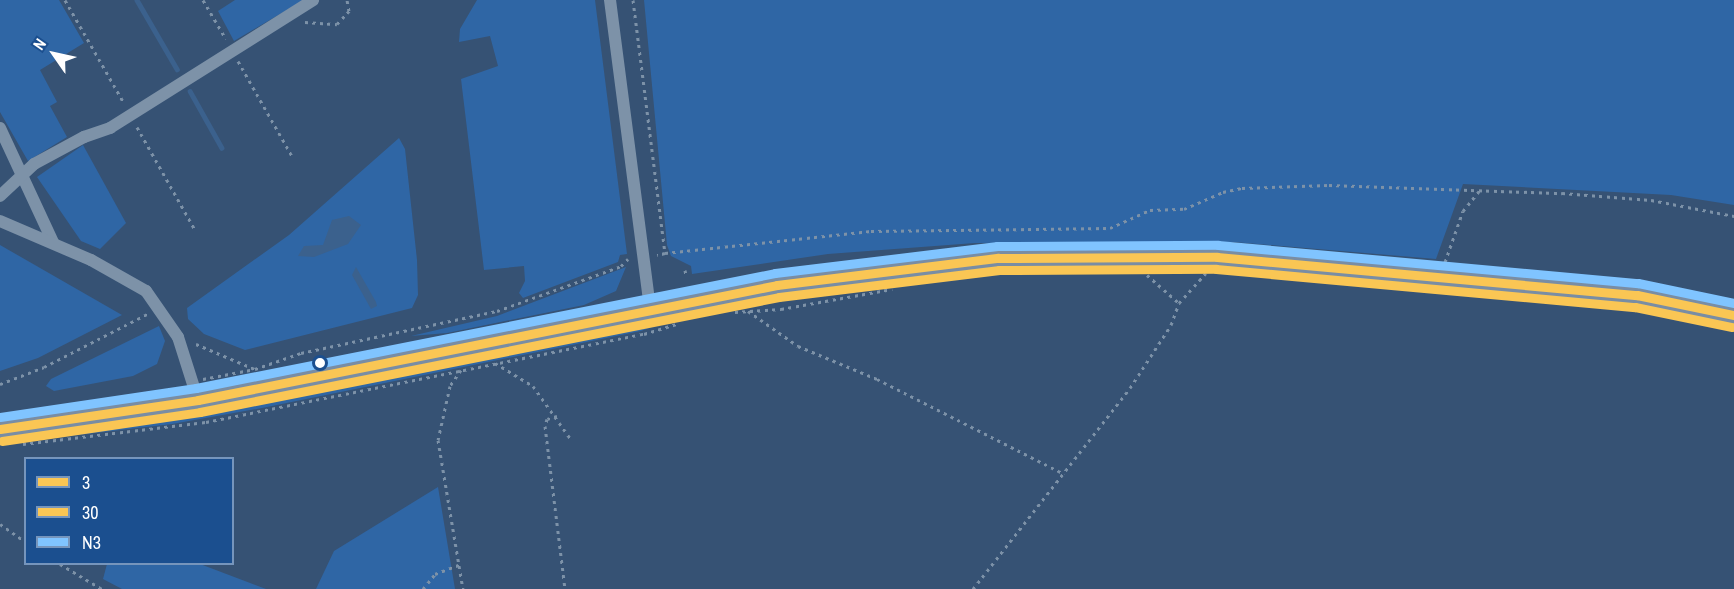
<!DOCTYPE html>
<style>
body{margin:0}
#map{position:relative;width:1734px;height:589px;overflow:hidden;background:#365274;font-family:"Archivo Narrow",sans-serif}
div>[style]{position:absolute}
.green>*{inset:0;background:#2f66a5}
.water>*{inset:0;background:#3b618d}
.stream>*{height:4.5px;margin:-2.25px;padding:0 2.25px;transform-origin:2.25px;border-radius:2.25px;background:#3b618d}
.path>*{height:3px;margin-top:-1.5px;transform-origin:0;background:repeating-linear-gradient(90deg,#7d92a8 0 3px,transparent 0 7.5px)}
.minor>*{height:12px;margin:-6px;padding:0 6px;transform-origin:6px;border-radius:6px;background:#7d92a8}
.secondary>*{height:18px;margin:-9px;padding:0 9px;transform-origin:9px;border-radius:9px;background:#798da4}
.bus-1>*{height:9px;margin:-4.5px;padding:0 4.5px;transform-origin:4.5px;border-radius:4.5px;background:#fac654}
.bus-2>*{height:9px;margin:-4.5px;padding:0 4.5px;transform-origin:4.5px;border-radius:4.5px;background:#fac654}
.bus-3>*{height:9px;margin:-4.5px;padding:0 4.5px;transform-origin:4.5px;border-radius:4.5px;background:#80c4ff}
.dots>*{width:16px;height:16px;translate:-50% -50%;box-sizing:border-box;border:3px solid #1b4f8f;border-radius:50%}
span{translate:-50% -50%;white-space:nowrap;text-align:center;line-height:1.15;-webkit-text-stroke:4.5px #1b4f8f;paint-order:stroke}
.legend{position:absolute;left:24px;top:457px;width:210px;height:108px;box-sizing:border-box;background:#1b4f8f;border:2px solid #7695bc;margin:0;padding:8px 10px;list-style:none;font-size:18px;color:#fff}
.legend li{display:flex;align-items:center;gap:12px;height:30px}
.legend b{width:30px;border:2px solid #7695bc}
.north{position:absolute;left:24px;top:24px;width:60px;height:60px;-webkit-text-stroke:4px #1b4f8f;paint-order:stroke;rotate:304deg;font-size:16px;font-weight:700;line-height:24px;text-align:center;color:#fff}
.north::after{content:'';display:block;margin:auto;width:21px;height:27px;background:#fff;clip-path:polygon(50% 0,100% 100%,50% 72%,0 100%)}
</style>
<div id="map">
<div class="green">
<div style="clip-path:polygon(0 0,59px 0,84px 43px,40px 70px,57px 102px,50px 106px,67px 137px,28px 161px,0 112px)"></div>
<div style="clip-path:polygon(235px 0,304px 0,234px 41px,218px 11px)"></div>
<div style="clip-path:polygon(477px 0,595px 0,627px 254px,620px 255px,618px 262px,523px 298px,519px 293px,525px 281px,524px 266px,484px 270px,461px 79px,498px 66px,490px 36px,459px 42px,460px 29px)"></div>
<div style="clip-path:polygon(644px 0,1734px 0,1734px 205px,1671px 195px,1463px 184px,1436px 259px,1234px 242px,975px 243px,828px 254px,692px 274px,691px 266px,671px 256px,667px 245px)"></div>
<div style="clip-path:polygon(399px 138px,405px 149px,417px 260px,418px 295px,412px 308px,245px 350px,204px 334px,188px 319px,187px 308px,289px 235px)"></div>
<div style="clip-path:polygon(83px 145px,126px 223px,100px 249px,81px 241px,37px 177px)"></div>
<div style="clip-path:polygon(0 245px,122px 315px,38px 358px,0 371px)"></div>
<div style="clip-path:polygon(626px 267px,616px 291px,584px 305px,447px 333px,411px 336px,497px 316px)"></div>
<div style="clip-path:polygon(689px 314px,641px 331px,262px 408px,172px 424px,0 444px,0 440px,170px 421px)"></div>
<div style="clip-path:polygon(159px 326px,165px 341px,157px 364px,133px 376px,54px 391px,46px 386px,51px 379px)"></div>
<div style="clip-path:polygon(438px 487px,455px 589px,316px 589px,334px 551px)"></div>
<div style="clip-path:polygon(107px 564px,200px 564px,266px 589px,122px 589px,103px 579px)"></div>
</div>
<div class="water">
<div style="clip-path:polygon(349px 216px,361px 225px,348px 244px,314px 257px,298px 256px,304px 246px,323px 245px,332px 220px)"></div>
<div style="clip-path:polygon(356px 267px,376px 302px,377px 306px,371px 309px,352px 275px)"></div>
</div>
<div class="stream">
<div style="left:137px;top:0;width:80px;rotate:59.9deg"></div>
<div style="left:190px;top:91px;width:65px;rotate:60.7deg"></div>
</div>
<div class="path">
<div style="left:65px;top:0;width:119px;rotate:60.2deg"></div>
<div style="left:203px;top:0;width:45px;rotate:59.5deg"></div>
<div style="left:633px;top:0;width:255px;rotate:82.8deg"></div>
<div style="left:665px;top:253px;width:8px;rotate:166deg"></div>
<div style="left:305px;top:22px;width:32px;rotate:4deg"></div>
<div style="left:337px;top:24px;width:18px;rotate:-47deg"></div>
<div style="left:349px;top:11px;width:11px;rotate:-100deg"></div>
<div style="left:238px;top:61px;width:112px;rotate:60.4deg"></div>
<div style="left:137px;top:127px;width:116px;rotate:60.6deg"></div>
<div style="left:665px;top:253px;width:207px;rotate:-6.1deg"></div>
<div style="left:871px;top:231px;width:239px;rotate:-0.7deg"></div>
<div style="left:1110px;top:228px;width:44px;rotate:-24.2deg"></div>
<div style="left:1150px;top:210px;width:34px;rotate:-2deg"></div>
<div style="left:1184px;top:209px;width:43px;rotate:-23.6deg"></div>
<div style="left:1223px;top:192px;width:19px;rotate:-12deg"></div>
<div style="left:1242px;top:188px;width:87px;rotate:-2deg"></div>
<div style="left:1329px;top:185px;width:233px;rotate:2deg"></div>
<div style="left:1562px;top:193px;width:89px;rotate:4.5deg"></div>
<div style="left:1651px;top:200px;width:85px;rotate:10.9deg"></div>
<div style="left:1445px;top:262px;width:54px;rotate:-70.6deg"></div>
<div style="left:1463px;top:211px;width:28px;rotate:-51deg"></div>
<div style="left:685px;top:270px;width:5px;rotate:79deg"></div>
<div style="left:1147px;top:275px;width:43px;rotate:41.2deg"></div>
<div style="left:748px;top:311px;width:61px;rotate:35deg"></div>
<div style="left:798px;top:346px;width:86px;rotate:22.7deg"></div>
<div style="left:877px;top:379px;width:210px;rotate:26.9deg"></div>
<div style="left:735px;top:312px;width:46px;rotate:-3.7deg"></div>
<div style="left:781px;top:309px;width:113px;rotate:-10.2deg"></div>
<div style="left:196px;top:344px;width:64px;rotate:23deg"></div>
<div style="left:495px;top:363px;width:44px;rotate:31.2deg"></div>
<div style="left:533px;top:386px;width:64px;rotate:54.6deg"></div>
<div style="left:461px;top:370px;width:19px;rotate:125deg"></div>
<div style="left:450px;top:386px;width:55px;rotate:102.5deg"></div>
<div style="left:438px;top:440px;width:151px;rotate:80.5deg"></div>
<div style="left:203px;top:379px;width:53px;rotate:-10.9deg"></div>
<div style="left:255px;top:369px;width:49px;rotate:-19.2deg"></div>
<div style="left:301px;top:353px;width:200px;rotate:-12.1deg"></div>
<div style="left:497px;top:311px;width:132px;rotate:-19.9deg"></div>
<div style="left:621px;top:266px;width:10px;rotate:-45deg"></div>
<div style="left:0;top:384px;width:47px;rotate:-21.1deg"></div>
<div style="left:44px;top:367px;width:116px;rotate:-27.2deg"></div>
<div style="left:557px;top:416px;width:10px;rotate:163deg"></div>
<div style="left:547px;top:419px;width:7px;rotate:106deg"></div>
<div style="left:545px;top:426px;width:164px;rotate:83deg"></div>
<div style="left:23px;top:444px;width:184px;rotate:-6.9deg"></div>
<div style="left:206px;top:422px;width:447px;rotate:-11.4deg"></div>
<div style="left:644px;top:334px;width:34px;rotate:-17deg"></div>
<div style="left:0;top:524px;width:32px;rotate:35deg"></div>
<div style="left:60px;top:564px;width:49px;rotate:30.8deg"></div>
<div style="left:423px;top:589px;width:19px;rotate:-51deg"></div>
<div style="left:435px;top:574px;width:26px;rotate:-21deg"></div>
<div style="left:973px;top:589px;width:255px;rotate:-52deg"></div>
<div style="left:1130px;top:388px;width:75px;rotate:-56.9deg"></div>
<div style="left:1171px;top:325px;width:23px;rotate:-70deg"></div>
<div style="left:1179px;top:303px;width:40px;rotate:-48deg"></div>
</div>
<div class="minor">
<div style="left:610px;top:0;width:310px;rotate:82.6deg"></div>
<div style="left:0;top:128px;width:126px;rotate:65.1deg"></div>
<div style="left:0;top:196px;width:47px;rotate:-43.3deg"></div>
<div style="left:34px;top:164px;width:57px;rotate:-28.4deg"></div>
<div style="left:84px;top:137px;width:28px;rotate:-19deg"></div>
<div style="left:110px;top:128px;width:240px;rotate:-32.2deg"></div>
<div style="left:0;top:221px;width:99px;rotate:23.2deg"></div>
<div style="left:91px;top:260px;width:63px;rotate:29.4deg"></div>
<div style="left:146px;top:291px;width:56px;rotate:55.2deg"></div>
<div style="left:178px;top:337px;width:66px;rotate:72.4deg"></div>
</div>
<div class="secondary">
<div style="left:0;top:429px;width:200px;rotate:-8.3deg"></div>
<div style="left:198px;top:400px;width:590px;rotate:-11.23deg"></div>
<div style="left:777px;top:285px;width:223px;rotate:-7deg"></div>
<div style="left:998px;top:258px;width:219px;rotate:-0.3deg"></div>
<div style="left:1217px;top:257px;width:422px;rotate:5.2deg"></div>
<div style="left:1637px;top:295px;width:99px;rotate:11.7deg"></div>
</div>
<div class="bus-1">
<div style="left:0;top:429px;width:200px;rotate:-8.3deg"></div>
<div style="left:198px;top:400px;width:590px;rotate:-11.23deg"></div>
<div style="left:777px;top:285px;width:223px;rotate:-7deg"></div>
<div style="left:998px;top:258px;width:219px;rotate:-0.3deg"></div>
<div style="left:1217px;top:257px;width:422px;rotate:5.2deg"></div>
<div style="left:1637px;top:295px;width:99px;rotate:11.7deg"></div>
</div>
<div class="bus-2">
<div style="left:2px;top:441px;width:200px;rotate:-8.3deg"></div>
<div style="left:200px;top:412px;width:590px;rotate:-11.23deg"></div>
<div style="left:779px;top:297px;width:222px;rotate:-7deg"></div>
<div style="left:999px;top:270px;width:217px;rotate:-0.3deg"></div>
<div style="left:1216px;top:269px;width:421px;rotate:5.2deg"></div>
<div style="left:1635px;top:307px;width:99px;rotate:11.7deg"></div>
</div>
<div class="bus-3">
<div style="left:0;top:417px;width:198px;rotate:-8.4deg"></div>
<div style="left:196px;top:388px;width:590px;rotate:-11.23deg"></div>
<div style="left:775px;top:273px;width:224px;rotate:-6.9deg"></div>
<div style="left:997px;top:246px;width:221px;rotate:-0.3deg"></div>
<div style="left:1218px;top:245px;width:422px;rotate:5.2deg"></div>
<div style="left:1638px;top:283px;width:98px;rotate:11.8deg"></div>
</div>
<div class="dots">
<div style="left:320px;top:363px;background:#fff"></div>
</div>
<ul class="legend">
<li><b style="height:8px;background:#fac654"></b>3</li>
<li><b style="height:8px;background:#fac654"></b>30</li>
<li><b style="height:8px;background:#80c4ff"></b>N3</li>
</ul>
<div class="north">N</div>
</div>
